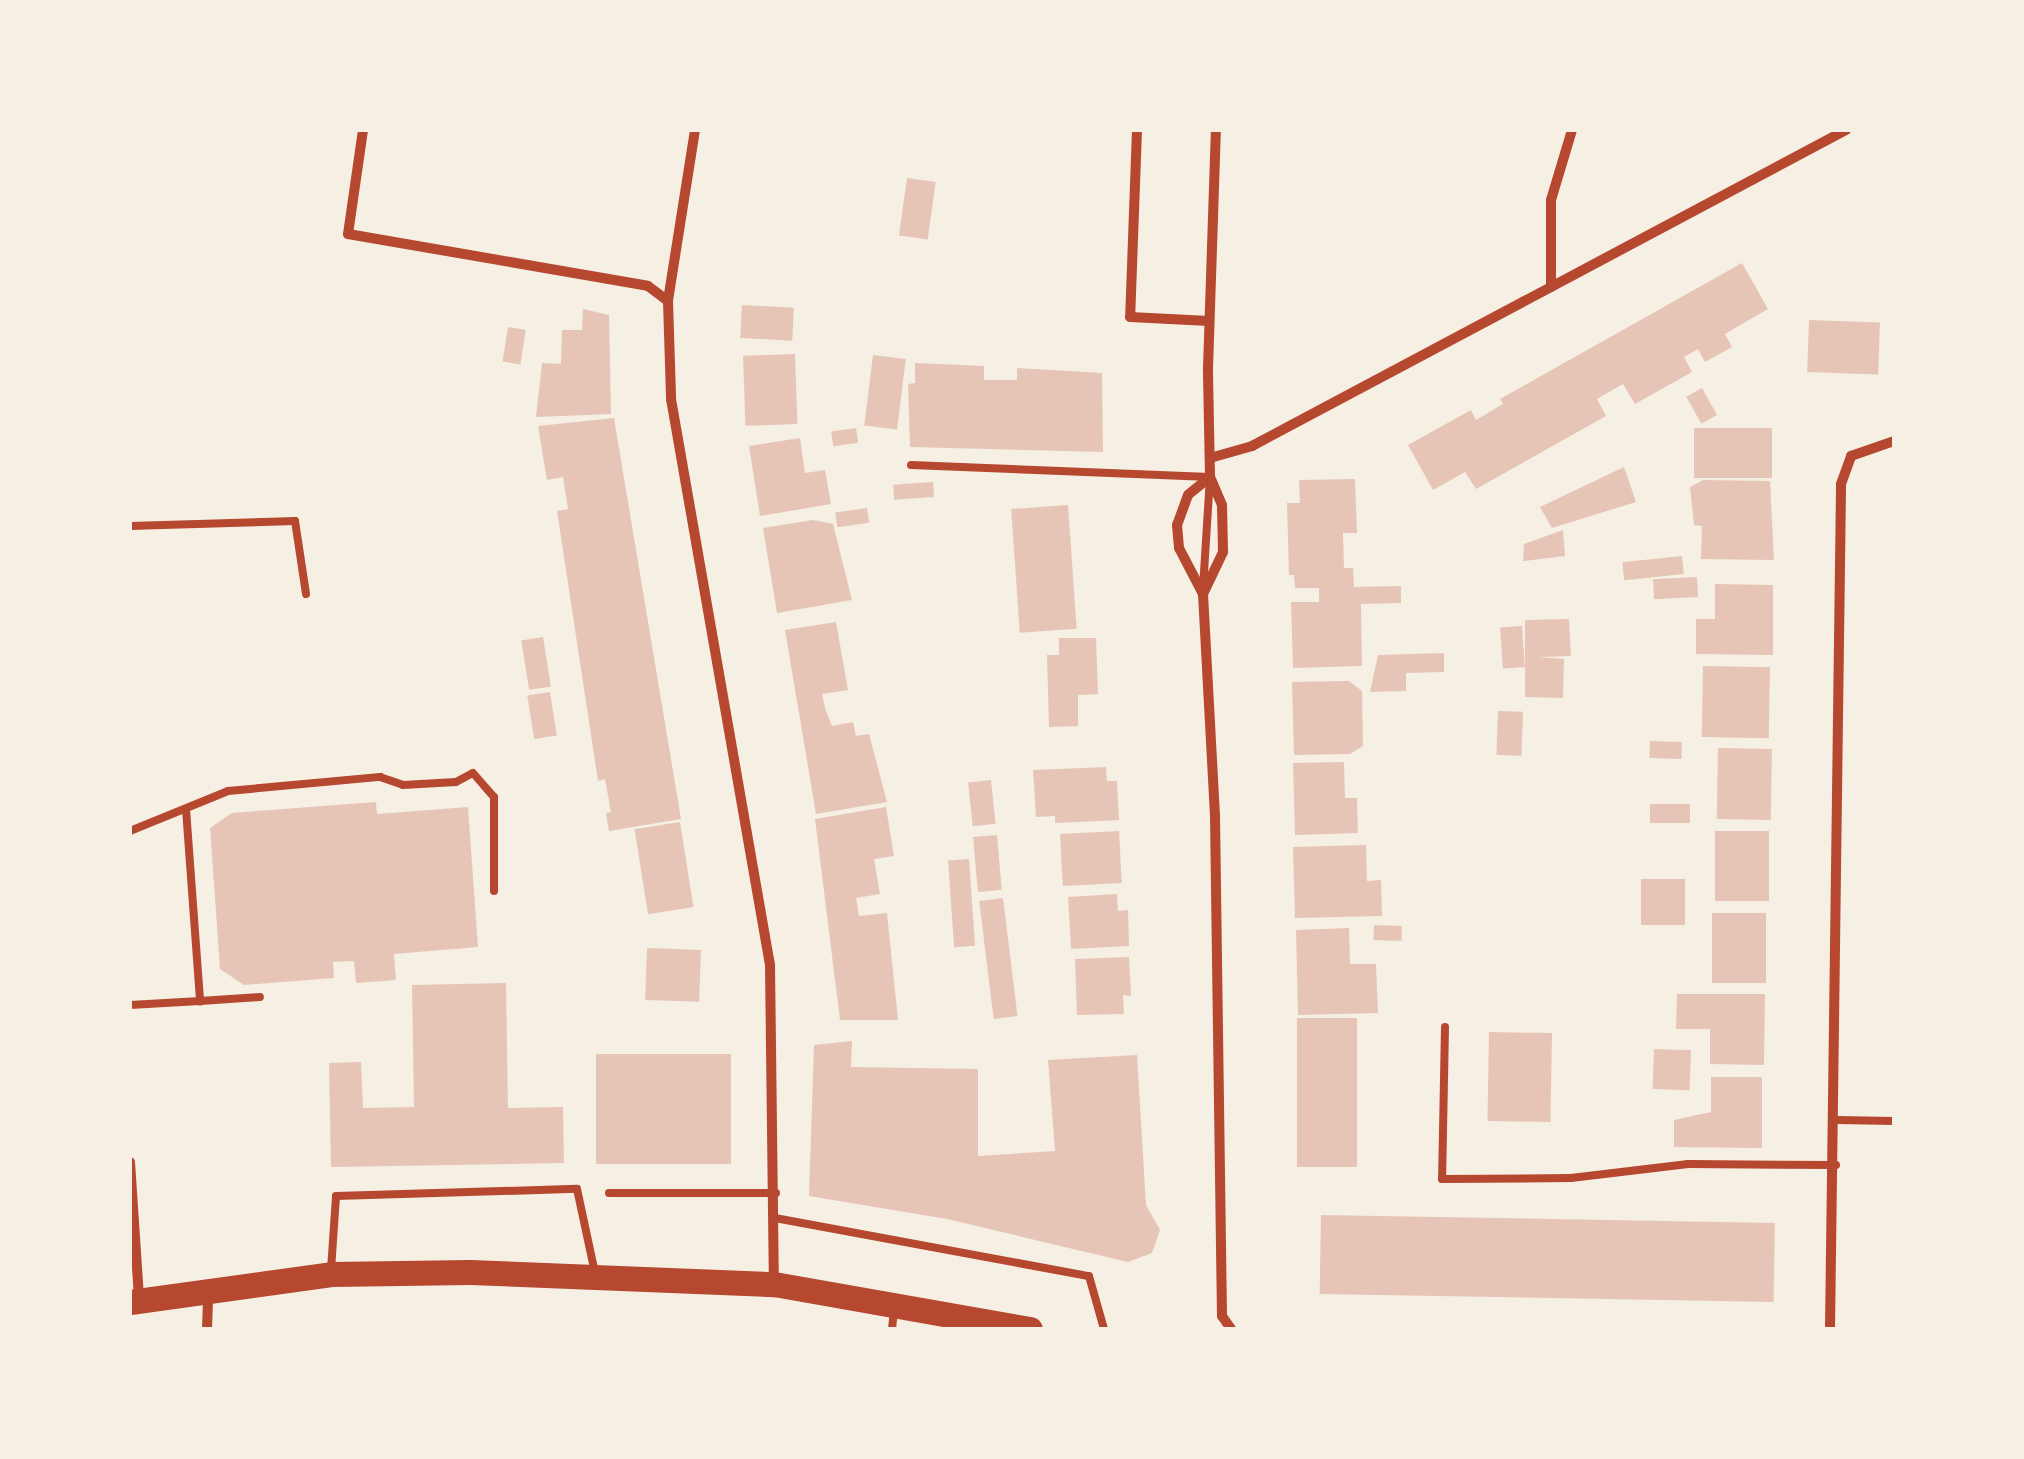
<!DOCTYPE html>
<style>
body{margin:0}
#map{position:relative;width:2024px;height:1459px;overflow:hidden;background:#f6efe4;font-family:"Crimson Pro",serif}
div>[style]{position:absolute}
.building>*{inset:0;background:#e6c5b7;transform-origin:0 0}
.service>*{height:8px;margin:-4px;padding:0 4px;transform-origin:4px;border-radius:4px;background:#b5482f}
.minor>*{height:10px;margin:-5px;padding:0 5px;transform-origin:5px;border-radius:5px;background:#b5482f}
.primary>*{height:25px;margin:-12.5px;padding:0 12.5px;transform-origin:12.5px;border-radius:12.5px;background:#b5482f}
span{translate:-50% -50%;white-space:nowrap;text-align:center;line-height:1.15;-webkit-text-stroke:10px #f6efe4;paint-order:stroke}
.frame{position:absolute;inset:0;border:132px solid #f6efe4;pointer-events:none}
</style>
<div id="map">
<div class="building">
<div style="left:907px;top:178px;width:29px;height:58px;rotate:8deg"></div>
<div style="clip-path:polygon(1742px 263px,1768px 309px,1725px 334px,1732px 347px,1705px 362px,1698px 349px,1684px 357px,1692px 372px,1635px 404px,1623px 384px,1597px 399px,1606px 416px,1476px 489px,1465px 472px,1433px 490px,1408px 445px,1471px 410px,1476px 420px,1503px 404px,1500px 399px)"></div>
<div style="left:742px;top:305px;width:52px;height:33px;rotate:3deg"></div>
<div style="clip-path:polygon(583px 309px,609px 315px,611px 414px,536px 417px,542px 363px,561px 364px,562px 330px,582px 330px)"></div>
<div style="left:1809px;top:320px;width:71px;height:52px;rotate:2deg"></div>
<div style="left:508px;top:327px;width:18px;height:35px;rotate:9deg"></div>
<div style="left:795px;top:354px;width:70px;height:52px;rotate:88deg"></div>
<div style="left:873px;top:355px;width:33px;height:71px;rotate:7deg"></div>
<div style="clip-path:polygon(915px 363px,984px 366px,984px 380px,1017px 380px,1017px 368px,1102px 373px,1103px 452px,910px 447px,908px 384px,915px 383px)"></div>
<div style="left:1702px;top:388px;width:31px;height:18px;rotate:61deg"></div>
<div style="clip-path:polygon(614px 418px,681px 819px,609px 831px,606px 813px,611px 812px,605px 779px,598px 781px,557px 511px,568px 509px,563px 477px,547px 480px,538px 426px)"></div>
<div style="left:856px;top:428px;width:15px;height:25px;rotate:82deg"></div>
<div style="left:1694px;top:428px;width:78px;height:50px"></div>
<div style="clip-path:polygon(800px 438px,805px 473px,825px 470px,831px 504px,760px 516px,749px 446px)"></div>
<div style="clip-path:polygon(1624px 467px,1636px 502px,1552px 528px,1540px 507px)"></div>
<div style="clip-path:polygon(1355px 479px,1357px 533px,1343px 533px,1344px 568px,1353px 568px,1354px 587px,1401px 586px,1401px 603px,1361px 604px,1362px 666px,1293px 668px,1291px 602px,1319px 602px,1319px 588px,1295px 588px,1294px 575px,1289px 575px,1287px 503px,1300px 503px,1299px 480px)"></div>
<div style="clip-path:polygon(1703px 480px,1770px 481px,1774px 560px,1701px 559px,1702px 526px,1694px 525px,1690px 487px)"></div>
<div style="left:933px;top:482px;width:15px;height:40px;rotate:86deg"></div>
<div style="left:1068px;top:505px;width:124px;height:57px;rotate:86deg"></div>
<div style="left:867px;top:508px;width:15px;height:32px;rotate:82deg"></div>
<div style="clip-path:polygon(813px 520px,833px 524px,852px 600px,777px 613px,763px 528px)"></div>
<div style="clip-path:polygon(1563px 530px,1565px 556px,1523px 561px,1524px 544px)"></div>
<div style="left:1682px;top:556px;width:18px;height:60px;rotate:84deg"></div>
<div style="left:1697px;top:577px;width:20px;height:44px;rotate:87deg"></div>
<div style="clip-path:polygon(1715px 584px,1773px 585px,1773px 655px,1696px 654px,1696px 619px,1715px 619px)"></div>
<div style="clip-path:polygon(1569px 619px,1571px 656px,1538px 657px,1564px 659px,1563px 698px,1525px 697px,1525px 620px)"></div>
<div style="clip-path:polygon(836px 622px,848px 690px,822px 694px,825px 708px,832px 726px,853px 722px,856px 736px,869px 734px,887px 802px,816px 814px,785px 630px)"></div>
<div style="left:1522px;top:626px;width:41px;height:22px;rotate:86deg"></div>
<div style="left:543px;top:637px;width:50px;height:22px;rotate:81deg"></div>
<div style="clip-path:polygon(1059px 638px,1096px 638px,1098px 694px,1078px 695px,1078px 726px,1049px 727px,1047px 655px,1059px 655px)"></div>
<div style="clip-path:polygon(1444px 653px,1444px 672px,1406px 673px,1406px 691px,1370px 692px,1378px 655px)"></div>
<div style="left:1703px;top:666px;width:67px;height:71px;rotate:1deg"></div>
<div style="clip-path:polygon(1349px 681px,1362px 691px,1363px 746px,1350px 754px,1294px 755px,1292px 682px)"></div>
<div style="left:550px;top:692px;width:44px;height:23px;rotate:81deg"></div>
<div style="left:1498px;top:711px;width:25px;height:44px;rotate:2deg"></div>
<div style="left:1650px;top:741px;width:32px;height:17px;rotate:2deg"></div>
<div style="left:1718px;top:748px;width:54px;height:71px;rotate:1deg"></div>
<div style="clip-path:polygon(1344px 762px,1345px 798px,1357px 798px,1358px 833px,1295px 835px,1293px 763px)"></div>
<div style="clip-path:polygon(1106px 767px,1107px 781px,1117px 781px,1119px 820px,1055px 823px,1055px 816px,1036px 817px,1033px 770px)"></div>
<div style="left:991px;top:780px;width:44px;height:23px;rotate:84deg"></div>
<div style="clip-path:polygon(376px 802px,377px 814px,468px 807px,478px 947px,394px 954px,396px 980px,356px 983px,354px 961px,333px 962px,334px 978px,244px 985px,220px 969px,210px 828px,232px 813px)"></div>
<div style="left:1650px;top:804px;width:40px;height:19px"></div>
<div style="clip-path:polygon(886px 807px,894px 856px,874px 859px,880px 894px,856px 898px,859px 916px,887px 913px,898px 1020px,840px 1020px,815px 819px)"></div>
<div style="left:680px;top:822px;width:86px;height:46px;rotate:81deg"></div>
<div style="left:1119px;top:831px;width:52px;height:59px;rotate:87deg"></div>
<div style="left:1715px;top:831px;width:54px;height:70px"></div>
<div style="left:997px;top:835px;width:55px;height:24px;rotate:85deg"></div>
<div style="clip-path:polygon(1366px 845px,1367px 881px,1381px 880px,1382px 916px,1295px 918px,1293px 847px)"></div>
<div style="left:969px;top:859px;width:87px;height:21px;rotate:86deg"></div>
<div style="left:1641px;top:879px;width:44px;height:46px"></div>
<div style="clip-path:polygon(1117px 894px,1118px 911px,1128px 910px,1129px 946px,1071px 949px,1068px 897px)"></div>
<div style="left:1003px;top:898px;width:119px;height:24px;rotate:83deg"></div>
<div style="left:1712px;top:913px;width:54px;height:70px"></div>
<div style="left:1374px;top:925px;width:28px;height:15px;rotate:2deg"></div>
<div style="clip-path:polygon(1349px 928px,1350px 964px,1376px 964px,1378px 1013px,1298px 1015px,1296px 930px)"></div>
<div style="left:647px;top:948px;width:54px;height:52px;rotate:2deg"></div>
<div style="clip-path:polygon(1129px 957px,1131px 996px,1123px 995px,1124px 1014px,1077px 1015px,1075px 959px)"></div>
<div style="clip-path:polygon(506px 983px,508px 1108px,563px 1107px,564px 1163px,331px 1167px,329px 1063px,361px 1062px,363px 1108px,414px 1107px,412px 985px)"></div>
<div style="clip-path:polygon(1677px 994px,1765px 994px,1764px 1065px,1710px 1064px,1710px 1029px,1676px 1029px)"></div>
<div style="left:1357px;top:1018px;width:149px;height:60px;rotate:90deg"></div>
<div style="left:1489px;top:1032px;width:63px;height:89px;rotate:1deg"></div>
<div style="clip-path:polygon(852px 1041px,851px 1067px,978px 1069px,978px 1156px,1055px 1151px,1048px 1060px,1137px 1055px,1146px 1205px,1160px 1230px,1152px 1253px,1128px 1262px,947px 1219px,809px 1196px,814px 1045px)"></div>
<div style="left:1654px;top:1049px;width:37px;height:40px;rotate:2deg"></div>
<div style="left:596px;top:1054px;width:135px;height:110px"></div>
<div style="clip-path:polygon(1711px 1077px,1762px 1077px,1762px 1148px,1674px 1147px,1674px 1120px,1711px 1112px)"></div>
<div style="left:1321px;top:1215px;width:454px;height:79px;rotate:1deg"></div>
</div>
<div class="service">
<div style="left:911px;top:465px;width:299px;rotate:2.3deg"></div>
<div style="left:1210px;top:477px;width:111px;rotate:93.6deg"></div>
<div style="left:130px;top:526px;width:165px;rotate:-1.7deg"></div>
<div style="left:295px;top:521px;width:74px;rotate:81.4deg"></div>
<div style="left:186px;top:809px;width:193px;rotate:85.8deg"></div>
<div style="left:200px;top:1001px;width:60px;rotate:-3.8deg"></div>
<div style="left:130px;top:831px;width:106px;rotate:-22.2deg"></div>
<div style="left:228px;top:791px;width:153px;rotate:-5.3deg"></div>
<div style="left:380px;top:777px;width:24px;rotate:19deg"></div>
<div style="left:403px;top:785px;width:53px;rotate:-3.2deg"></div>
<div style="left:456px;top:782px;width:19px;rotate:-28deg"></div>
<div style="left:473px;top:773px;width:32px;rotate:49deg"></div>
<div style="left:494px;top:797px;width:94px;rotate:90deg"></div>
<div style="left:130px;top:1005px;width:70px;rotate:-3.3deg"></div>
<div style="left:1445px;top:1027px;width:152px;rotate:91.1deg"></div>
<div style="left:1442px;top:1179px;width:129px;rotate:-0.4deg"></div>
<div style="left:1571px;top:1178px;width:118px;rotate:-6.8deg"></div>
<div style="left:1688px;top:1164px;width:148px;rotate:0.4deg"></div>
<div style="left:1837px;top:1120px;width:57px;rotate:1deg"></div>
<div style="left:609px;top:1193px;width:167px"></div>
<div style="left:775px;top:1218px;width:319px;rotate:10.5deg"></div>
<div style="left:1089px;top:1276px;width:55px;rotate:74.2deg"></div>
<div style="left:331px;top:1270px;width:74px;rotate:-86.1deg"></div>
<div style="left:336px;top:1196px;width:241px;rotate:-1.7deg"></div>
<div style="left:577px;top:1189px;width:86px;rotate:77.9deg"></div>
<div style="left:892px;top:1329px;width:20px;rotate:-84deg"></div>
</div>
<div class="minor">
<div style="left:363px;top:130px;width:105px;rotate:98.2deg"></div>
<div style="left:348px;top:234px;width:304px;rotate:9.8deg"></div>
<div style="left:648px;top:286px;width:25px;rotate:37deg"></div>
<div style="left:695px;top:130px;width:173px;rotate:99deg"></div>
<div style="left:668px;top:301px;width:98px;rotate:88.2deg"></div>
<div style="left:671px;top:399px;width:575px;rotate:80.08deg"></div>
<div style="left:770px;top:965px;width:318px;rotate:89.3deg"></div>
<div style="left:1137px;top:130px;width:187px;rotate:92.1deg"></div>
<div style="left:1130px;top:317px;width:79px;rotate:2.9deg"></div>
<div style="left:1551px;top:287px;width:87px;rotate:-90deg"></div>
<div style="left:1551px;top:200px;width:73px;rotate:-73.3deg"></div>
<div style="left:1210px;top:458px;width:44px;rotate:-15.9deg"></div>
<div style="left:1252px;top:446px;width:673px;rotate:-28.01deg"></div>
<div style="left:1210px;top:477px;width:28px;rotate:141deg"></div>
<div style="left:1188px;top:495px;width:32px;rotate:110deg"></div>
<div style="left:1177px;top:525px;width:23px;rotate:85deg"></div>
<div style="left:1179px;top:548px;width:52px;rotate:62.4deg"></div>
<div style="left:1203px;top:594px;width:222px;rotate:86.9deg"></div>
<div style="left:1215px;top:816px;width:500px;rotate:89.2deg"></div>
<div style="left:1222px;top:1316px;width:16px;rotate:55deg"></div>
<div style="left:1203px;top:594px;width:47px;rotate:-64.5deg"></div>
<div style="left:1223px;top:552px;width:47px;rotate:-91.2deg"></div>
<div style="left:1222px;top:505px;width:30px;rotate:-113deg"></div>
<div style="left:1210px;top:477px;width:109px;rotate:-91.1deg"></div>
<div style="left:1208px;top:368px;width:238px;rotate:-88.1deg"></div>
<div style="left:130px;top:1162px;width:137px;rotate:86.2deg"></div>
<div style="left:207px;top:1329px;width:37px;rotate:-88deg"></div>
<div style="left:1830px;top:1329px;width:845px;rotate:-89.25deg"></div>
<div style="left:1841px;top:484px;width:30px;rotate:-70deg"></div>
<div style="left:1851px;top:456px;width:46px;rotate:-19.2deg"></div>
</div>
<div class="primary">
<div style="left:130px;top:1302px;width:203px;rotate:-7.9deg"></div>
<div style="left:331px;top:1274px;width:139px;rotate:-0.8deg"></div>
<div style="left:470px;top:1272px;width:304px;rotate:2.3deg"></div>
<div style="left:774px;top:1284px;width:260px;rotate:10deg"></div>
</div>
<div class="frame"></div>
</div>
